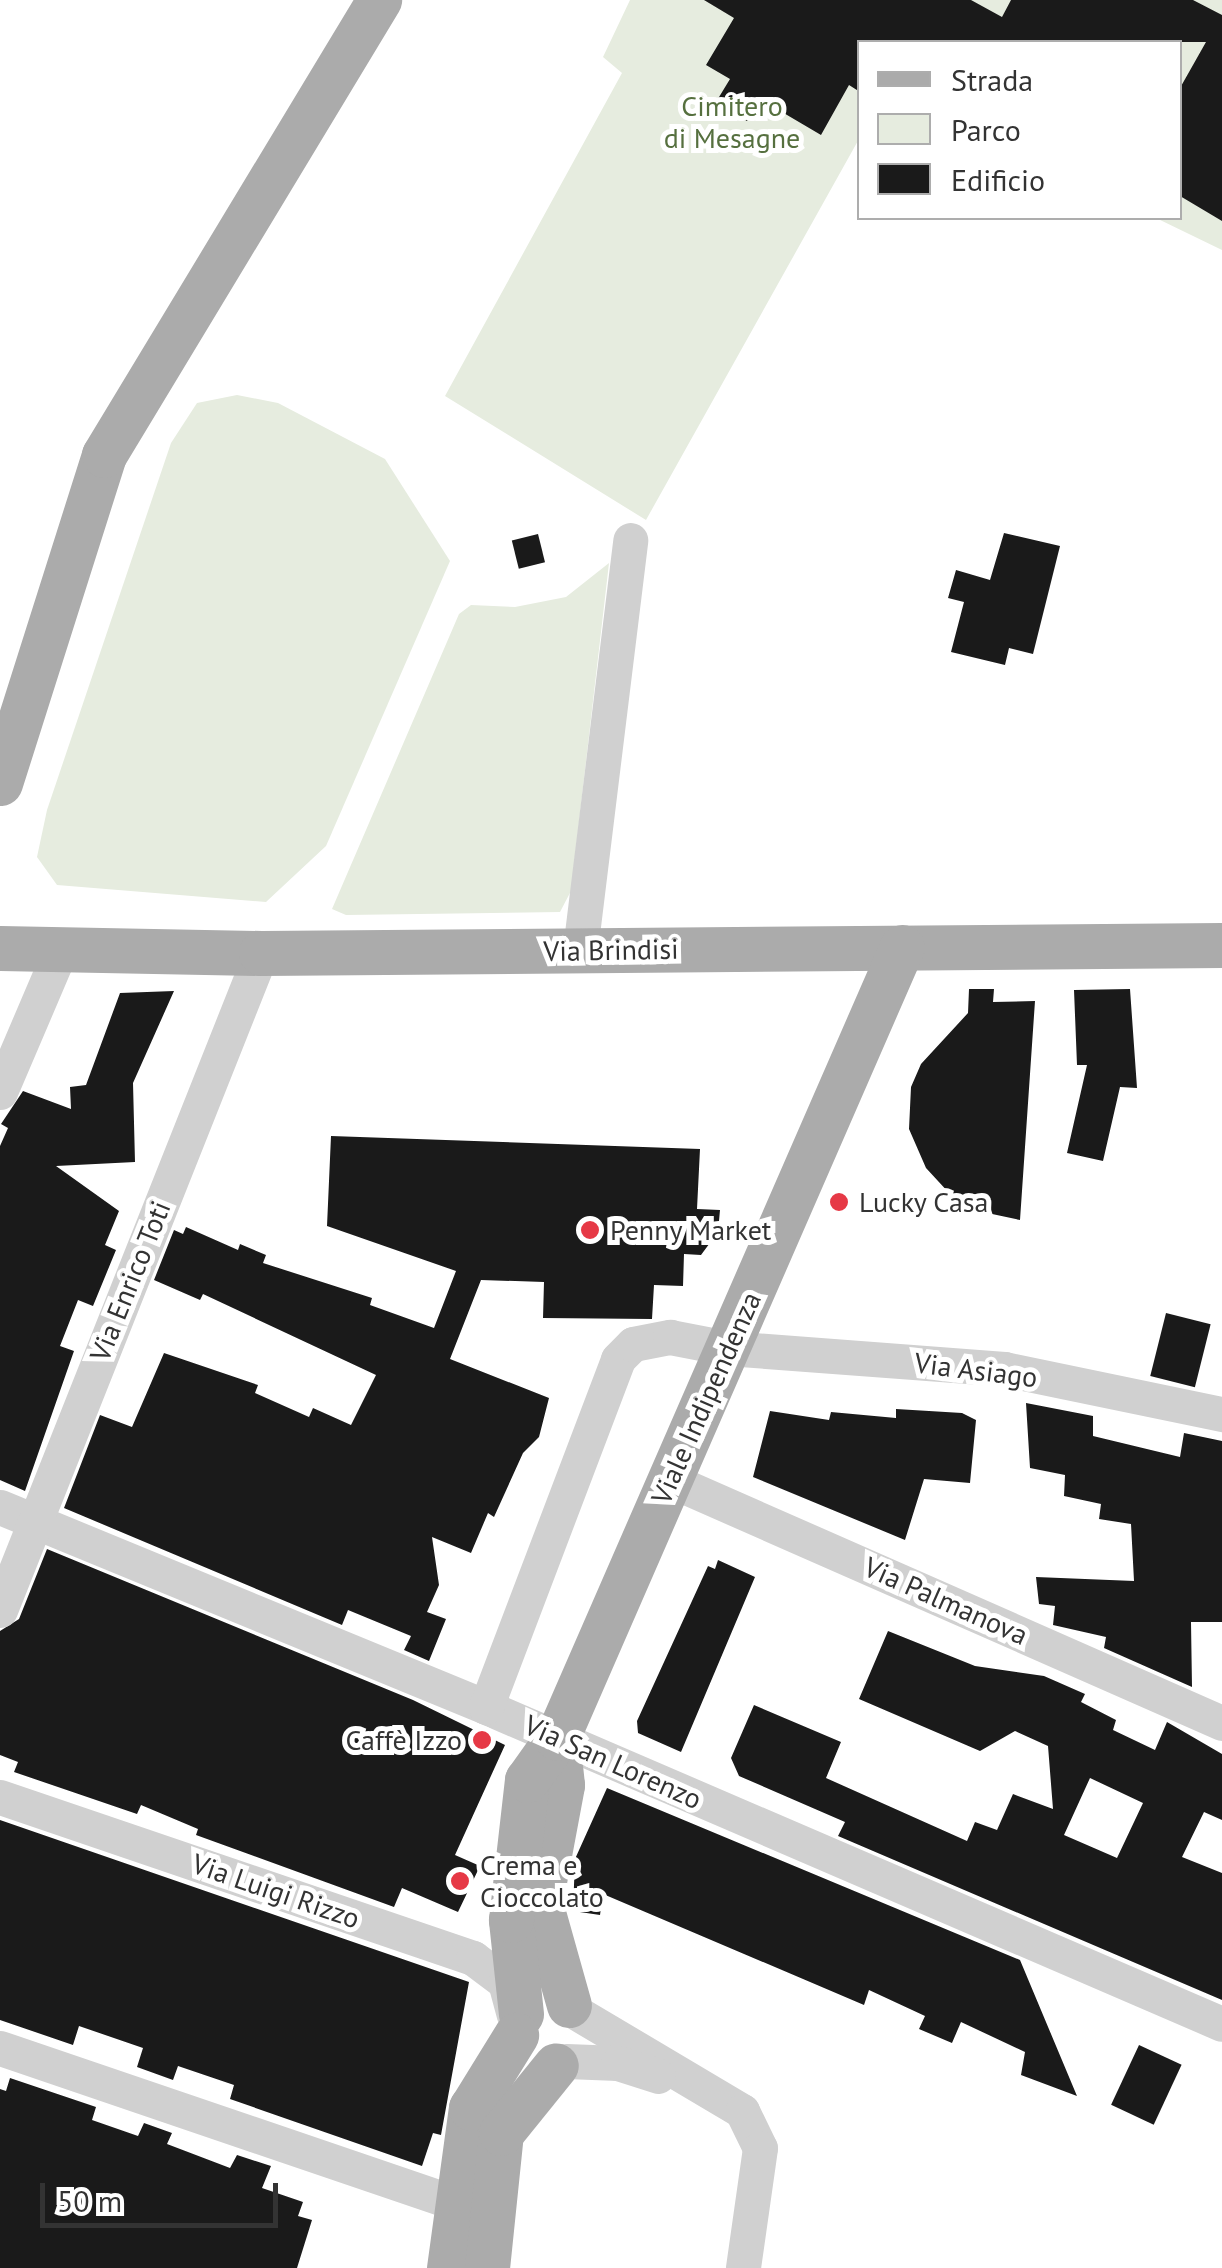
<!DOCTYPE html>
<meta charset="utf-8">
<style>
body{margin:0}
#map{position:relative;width:1222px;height:2268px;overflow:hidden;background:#fff;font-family:"PT Sans",sans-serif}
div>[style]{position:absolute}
.green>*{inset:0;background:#e6ecdf}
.building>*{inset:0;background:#1a1a1a;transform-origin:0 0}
.minor>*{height:35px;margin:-17.5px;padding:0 17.5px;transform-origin:17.5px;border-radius:17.5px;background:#d0d0d0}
.major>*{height:45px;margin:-22.5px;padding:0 22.5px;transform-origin:22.5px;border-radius:22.5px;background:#ababab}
.dots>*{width:28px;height:28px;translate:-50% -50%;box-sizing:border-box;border:5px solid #fff;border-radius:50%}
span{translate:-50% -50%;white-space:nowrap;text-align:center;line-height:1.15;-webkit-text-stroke:10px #fff;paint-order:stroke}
.park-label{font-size:28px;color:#56703f}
.street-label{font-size:28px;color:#333}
.poi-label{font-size:28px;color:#333}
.left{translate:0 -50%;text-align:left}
.right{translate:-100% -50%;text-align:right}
.legend{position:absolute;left:857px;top:40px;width:325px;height:180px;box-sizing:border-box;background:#fff;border:2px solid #adadad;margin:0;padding:12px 18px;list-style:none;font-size:30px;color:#333}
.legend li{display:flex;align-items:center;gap:20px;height:50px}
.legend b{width:50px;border:2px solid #adadad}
.scale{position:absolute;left:40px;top:2183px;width:238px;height:45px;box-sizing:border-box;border:5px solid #333;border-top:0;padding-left:12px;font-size:30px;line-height:35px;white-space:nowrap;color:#333;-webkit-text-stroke:8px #fff;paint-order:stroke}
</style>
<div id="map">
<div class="green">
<div style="clip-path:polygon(630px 0,1222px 0,1222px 250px,1156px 218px,1180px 218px,1180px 42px,860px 42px,859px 139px,646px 520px,445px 396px,622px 73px,603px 57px)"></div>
<div style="clip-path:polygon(237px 395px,278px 403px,385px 459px,450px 561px,326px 846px,266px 902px,57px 885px,37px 857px,47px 810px,171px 443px,197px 403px)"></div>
<div style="clip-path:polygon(609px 563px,571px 891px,560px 912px,346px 915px,332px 909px,459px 614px,471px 605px,515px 607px,566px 597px)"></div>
</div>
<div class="building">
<div style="clip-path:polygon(704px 0,971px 0,1002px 17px,1011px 0,1193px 0,1222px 15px,1222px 221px,1180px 196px,1180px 88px,1206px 42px,860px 42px,860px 92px,849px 85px,821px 135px,760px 99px,747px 121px,716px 102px,730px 79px,706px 65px,734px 18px)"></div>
<div style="clip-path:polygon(1004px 533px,1060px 546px,1033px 654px,1009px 648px,1005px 665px,951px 652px,964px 602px,948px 598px,956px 570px,990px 580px)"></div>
<div style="left:538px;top:534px;width:29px;height:27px;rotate:76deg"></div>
<div style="clip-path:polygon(969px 989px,994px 989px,993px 1002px,1035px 1001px,1020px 1220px,978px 1211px,950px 1194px,926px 1168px,909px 1129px,911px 1087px,921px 1064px,968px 1013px)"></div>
<div style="clip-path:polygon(1130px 989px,1137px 1088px,1120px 1087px,1103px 1161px,1067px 1153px,1087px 1065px,1077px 1065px,1074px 990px)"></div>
<div style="clip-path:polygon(174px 991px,133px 1083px,135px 1162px,56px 1166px,119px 1211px,105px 1245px,116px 1250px,93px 1306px,78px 1300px,60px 1346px,74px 1351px,25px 1491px,0 1480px,0 1146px,8px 1128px,1px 1124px,23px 1091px,71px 1109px,70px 1087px,86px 1085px,120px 993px)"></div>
<div style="clip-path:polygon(331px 1136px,700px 1149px,697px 1209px,720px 1210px,718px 1232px,701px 1255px,684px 1254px,683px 1286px,654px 1285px,652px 1319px,543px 1318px,544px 1282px,481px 1280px,450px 1359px,549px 1398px,539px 1437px,523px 1453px,494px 1517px,488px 1513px,471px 1553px,432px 1537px,439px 1585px,427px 1612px,446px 1619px,429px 1661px,404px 1650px,411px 1636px,348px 1610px,342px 1625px,64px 1508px,100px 1415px,132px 1427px,164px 1353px,258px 1385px,255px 1393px,309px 1417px,313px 1408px,351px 1425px,376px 1375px,203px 1294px,200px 1300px,154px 1280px,174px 1230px,183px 1234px,186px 1227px,238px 1250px,240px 1244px,266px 1255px,263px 1263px,372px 1298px,370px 1305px,434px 1328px,456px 1271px,327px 1226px)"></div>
<div style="left:1166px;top:1313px;width:46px;height:65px;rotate:14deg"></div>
<div style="clip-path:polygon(1026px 1403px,1093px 1416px,1093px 1436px,1180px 1457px,1184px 1433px,1222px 1441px,1222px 1622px,1191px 1622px,1192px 1687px,1104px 1648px,1106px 1637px,1053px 1625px,1055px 1606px,1039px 1604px,1036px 1577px,1134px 1581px,1131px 1524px,1099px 1519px,1101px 1504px,1064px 1496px,1065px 1475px,1030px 1468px)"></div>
<div style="clip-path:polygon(896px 1409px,962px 1413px,976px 1420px,970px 1483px,924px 1479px,905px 1540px,753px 1477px,770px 1411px,829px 1420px,831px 1412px,896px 1418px)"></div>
<div style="clip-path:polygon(47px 1549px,413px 1700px,505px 1745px,455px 1855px,480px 1866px,458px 1912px,402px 1888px,394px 1907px,196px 1835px,198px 1829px,141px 1805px,137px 1814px,14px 1772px,18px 1762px,0 1755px,0 1631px,19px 1619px)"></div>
<div style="clip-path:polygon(718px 1560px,755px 1577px,681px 1752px,638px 1733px,637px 1721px,708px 1566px,715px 1569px)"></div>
<div style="clip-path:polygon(evenodd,888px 1631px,975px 1666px,1044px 1676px,1085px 1694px,1081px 1702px,1116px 1720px,1113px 1730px,1155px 1750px,1167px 1722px,1222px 1754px,1222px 1820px,1204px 1812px,1182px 1857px,1222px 1873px,1222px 2000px,838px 1836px,845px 1822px,739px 1776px,731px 1758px,754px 1705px,841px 1742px,826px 1778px,967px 1841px,975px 1822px,997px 1830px,1013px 1794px,1053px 1809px,1048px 1746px,1015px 1731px,980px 1751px,859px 1699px,888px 1631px,1090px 1778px,1143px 1803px,1117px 1858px,1064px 1835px,1090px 1778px)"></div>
<div style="clip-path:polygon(607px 1788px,1020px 1960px,1077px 2096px,1021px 2075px,1025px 2052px,961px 2022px,952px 2043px,919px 2029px,925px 2016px,869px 1990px,864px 2005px,603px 1894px,600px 1915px,573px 1911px,575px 1859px)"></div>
<div style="clip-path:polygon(0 1820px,469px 1982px,441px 2135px,433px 2133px,422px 2166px,230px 2099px,234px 2085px,178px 2066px,173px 2080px,137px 2067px,143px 2048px,79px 2026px,73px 2045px,0 2020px)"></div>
<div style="left:1139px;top:2045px;width:47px;height:66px;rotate:25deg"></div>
<div style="clip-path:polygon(10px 2078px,96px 2107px,92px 2120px,138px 2136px,144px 2123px,172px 2133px,167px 2144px,230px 2168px,237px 2155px,271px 2166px,262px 2188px,303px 2202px,298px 2216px,312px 2220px,297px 2268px,0 2268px,0 2089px,6px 2091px)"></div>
</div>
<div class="minor">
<div style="left:580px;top:950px;width:413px;rotate:-83deg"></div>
<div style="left:0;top:1092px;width:155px;rotate:-66.9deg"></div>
<div style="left:670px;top:1480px;width:603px;rotate:23.76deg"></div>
<div style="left:0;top:1507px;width:526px;rotate:22.37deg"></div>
<div style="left:486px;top:1707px;width:801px;rotate:23.3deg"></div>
<div style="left:0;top:1610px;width:707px;rotate:-68.33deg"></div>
<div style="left:486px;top:1707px;width:372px;rotate:-69.2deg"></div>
<div style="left:618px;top:1359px;width:21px;rotate:-45deg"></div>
<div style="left:633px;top:1344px;width:38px;rotate:-11deg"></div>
<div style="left:670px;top:1337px;width:58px;rotate:10.9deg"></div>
<div style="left:727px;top:1348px;width:278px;rotate:4.3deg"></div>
<div style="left:1004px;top:1369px;width:223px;rotate:11.7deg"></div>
<div style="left:0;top:1797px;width:500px;rotate:18.8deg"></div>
<div style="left:473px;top:1958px;width:40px;rotate:37deg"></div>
<div style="left:505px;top:1982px;width:34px;rotate:75deg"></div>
<div style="left:577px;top:2013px;width:192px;rotate:30.7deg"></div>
<div style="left:742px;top:2111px;width:41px;rotate:64.1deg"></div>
<div style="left:760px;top:2148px;width:121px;rotate:98.1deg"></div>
<div style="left:0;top:2048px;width:484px;rotate:18.8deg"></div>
<div style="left:566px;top:2061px;width:52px;rotate:2.2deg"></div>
<div style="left:618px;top:2063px;width:42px;rotate:18deg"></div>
</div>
<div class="major">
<div style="left:0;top:783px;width:344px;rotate:-72.4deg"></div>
<div style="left:104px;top:455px;width:532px;rotate:-58.85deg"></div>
<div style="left:0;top:948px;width:261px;rotate:1.1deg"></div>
<div style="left:261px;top:953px;width:961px;rotate:-0.48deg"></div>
<div style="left:557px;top:1738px;width:47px;rotate:83.9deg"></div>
<div style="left:562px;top:1785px;width:119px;rotate:100.6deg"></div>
<div style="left:540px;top:1902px;width:107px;rotate:74.3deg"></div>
<div style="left:521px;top:2014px;width:95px;rotate:-96.1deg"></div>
<div style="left:511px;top:1920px;width:141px;rotate:-83.5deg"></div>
<div style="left:527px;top:1780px;width:52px;rotate:-54.5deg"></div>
<div style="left:557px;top:1738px;width:863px;rotate:-66.44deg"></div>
<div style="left:449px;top:2268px;width:162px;rotate:-82.2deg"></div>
<div style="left:471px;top:2108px;width:86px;rotate:-58.3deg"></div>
<div style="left:487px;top:2268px;width:136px;rotate:-84.1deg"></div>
<div style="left:501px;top:2133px;width:87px;rotate:-51deg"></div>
</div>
<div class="dots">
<div style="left:839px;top:1202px;background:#e63946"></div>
<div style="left:590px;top:1230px;background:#e63946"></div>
<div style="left:482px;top:1740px;background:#e63946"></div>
<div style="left:460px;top:1881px;background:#e63946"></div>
</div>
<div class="park-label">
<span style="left:732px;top:122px">Cimitero<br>di Mesagne</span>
</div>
<div class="street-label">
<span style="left:611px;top:950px;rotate:-1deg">Via Brindisi</span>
<span style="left:130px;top:1281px;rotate:-68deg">Via Enrico Toti</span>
<span style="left:976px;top:1370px;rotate:7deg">Via Asiago</span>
<span style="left:706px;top:1398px;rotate:-66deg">Viale Indipendenza</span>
<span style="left:946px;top:1601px;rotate:24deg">Via Palmanova</span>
<span style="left:613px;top:1762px;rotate:24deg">Via San Lorenzo</span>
<span style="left:276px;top:1891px;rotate:19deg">Via Luigi Rizzo</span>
</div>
<div class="poi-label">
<span class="left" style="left:859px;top:1202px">Lucky Casa</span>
<span class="left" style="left:610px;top:1230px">Penny Market</span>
<span class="right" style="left:462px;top:1740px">Caffè Izzo</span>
<span class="left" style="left:480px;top:1881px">Crema e<br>Cioccolato</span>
</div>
<ul class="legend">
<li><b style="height:12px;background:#ababab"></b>Strada</li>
<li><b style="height:28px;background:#e6ecdf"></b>Parco</li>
<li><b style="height:28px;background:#1a1a1a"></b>Edificio</li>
</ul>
<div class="scale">50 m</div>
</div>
